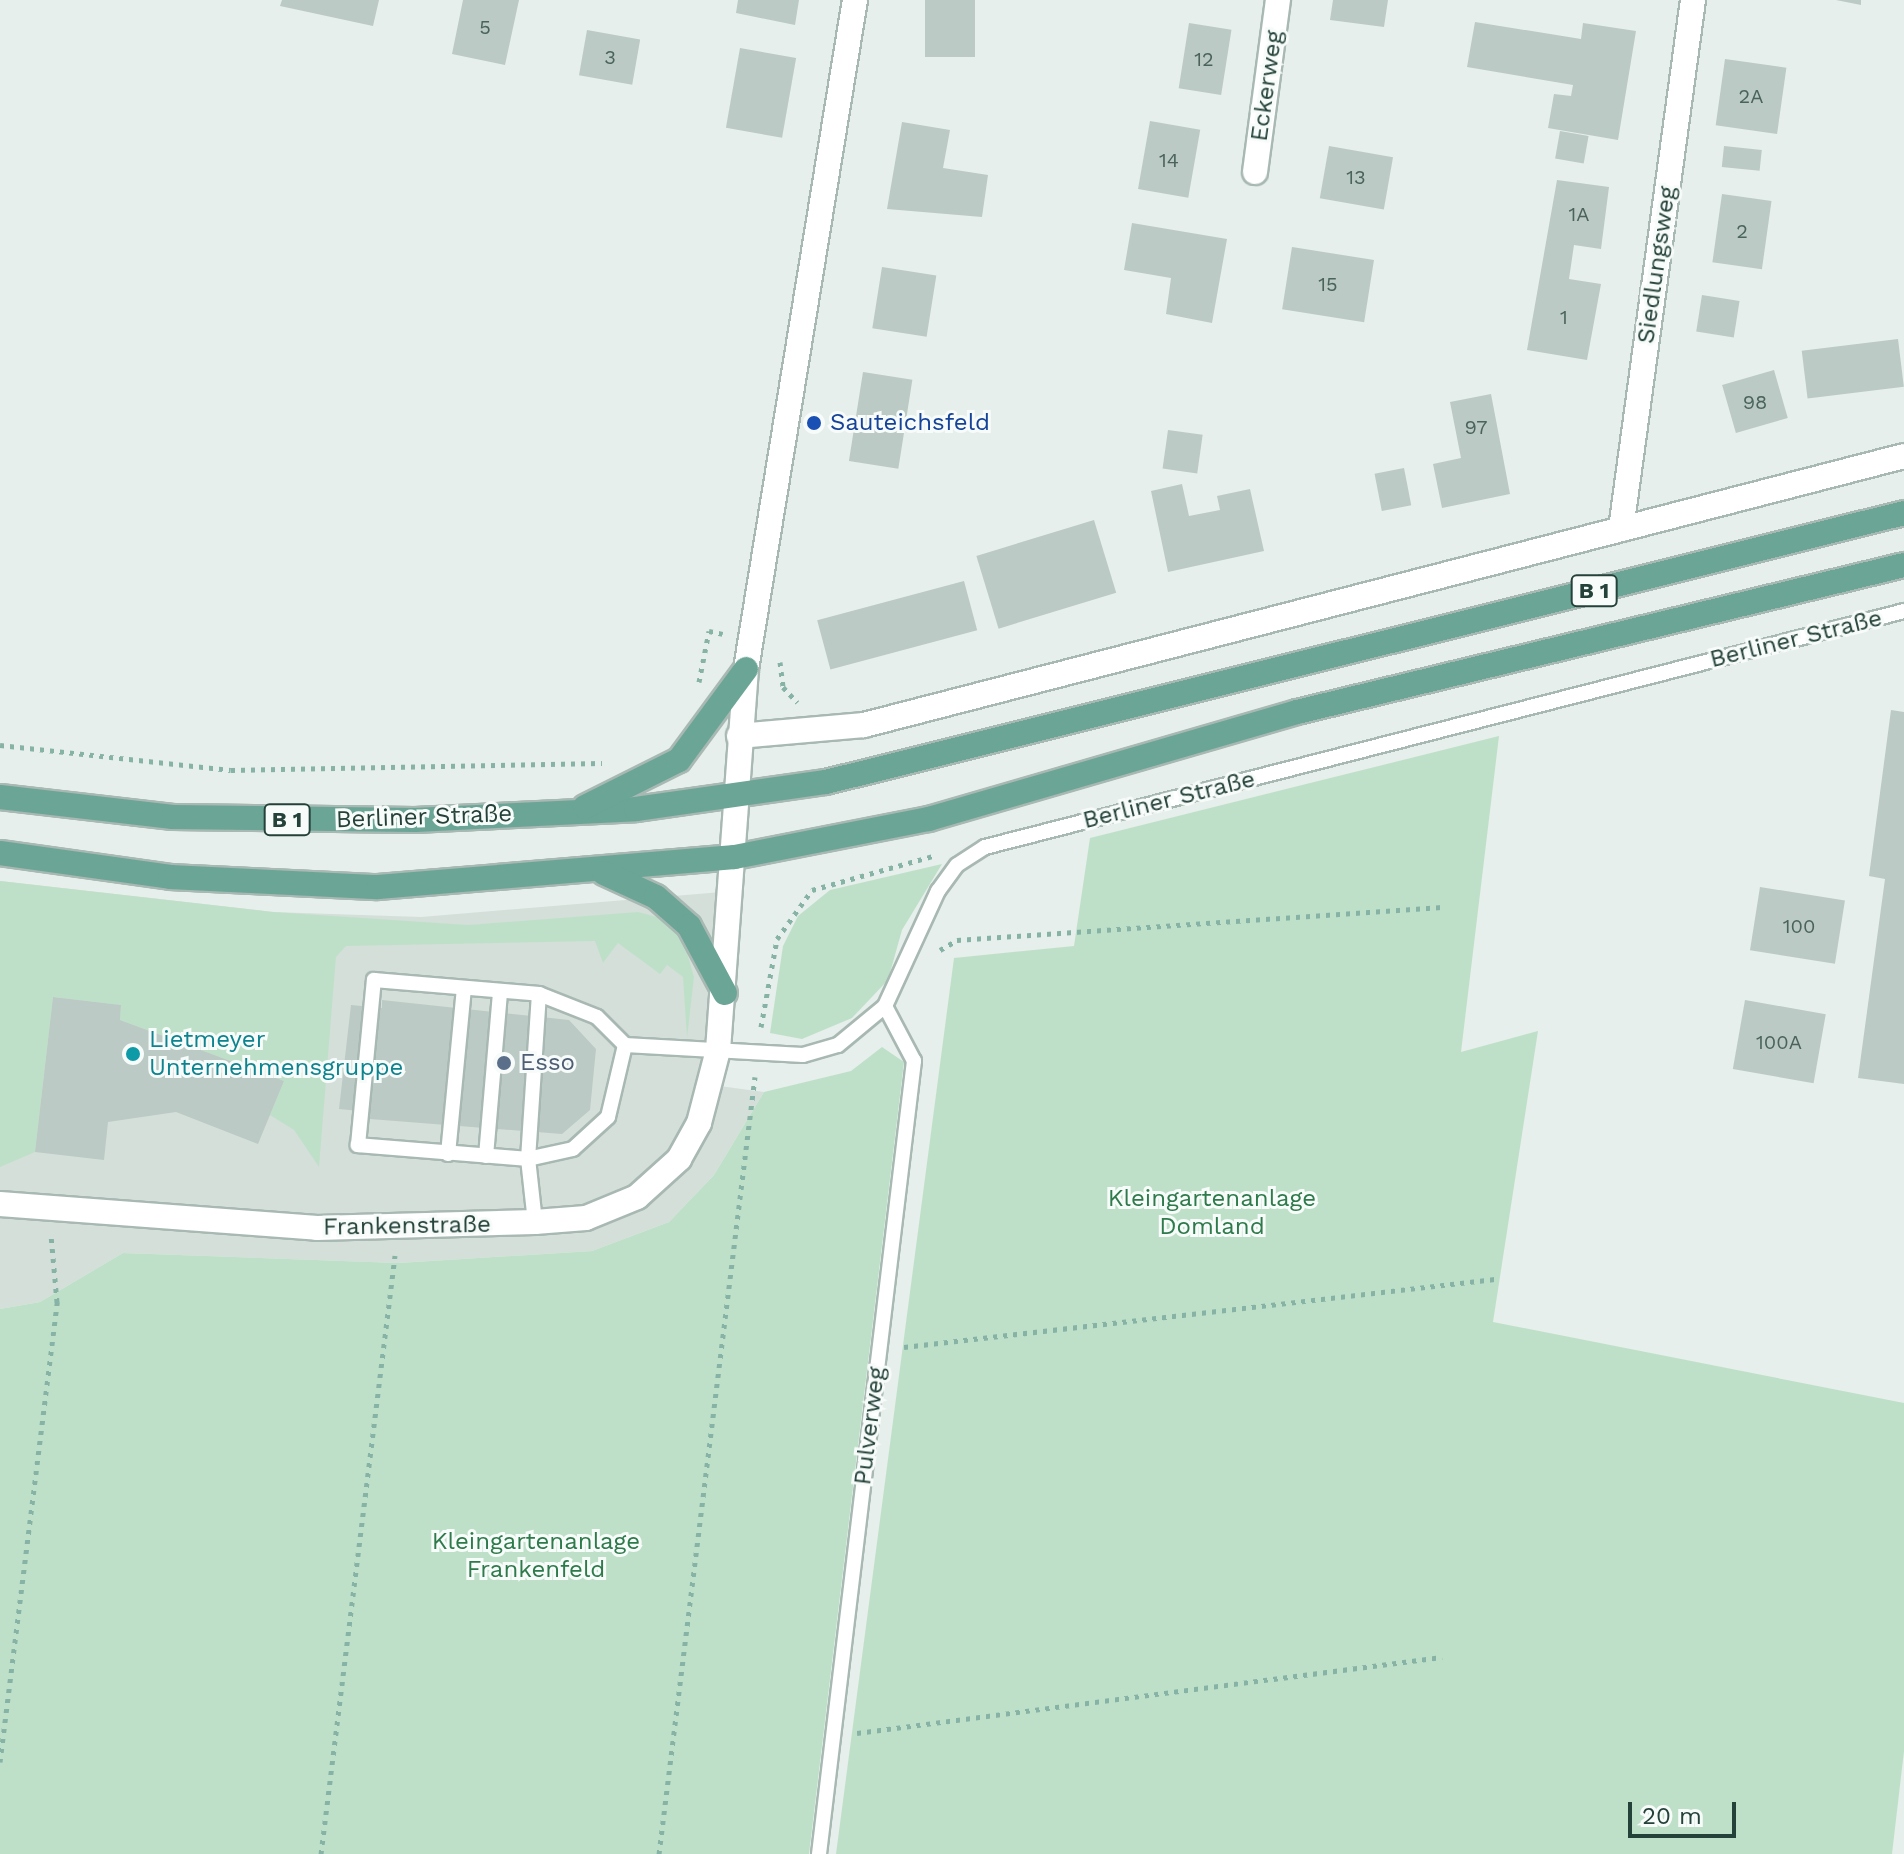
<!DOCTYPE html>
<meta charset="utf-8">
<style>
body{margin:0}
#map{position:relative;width:1904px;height:1854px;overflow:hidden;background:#e6efeb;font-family:"Work Sans",sans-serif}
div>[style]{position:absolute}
.built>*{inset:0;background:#d4dfda}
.green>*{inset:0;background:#bfe0c8}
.building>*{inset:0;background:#bbcac4;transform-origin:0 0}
.path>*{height:5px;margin-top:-2.5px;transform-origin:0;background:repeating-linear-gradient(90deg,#86b3a5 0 4px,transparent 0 10px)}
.roads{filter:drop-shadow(2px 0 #a8b8b2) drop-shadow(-2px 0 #a8b8b2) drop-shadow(0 2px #a8b8b2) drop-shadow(0 -2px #a8b8b2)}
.service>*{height:14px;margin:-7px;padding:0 7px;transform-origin:7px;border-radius:7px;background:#fff}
.minor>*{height:24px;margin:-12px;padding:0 12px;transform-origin:12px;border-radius:12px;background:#fff}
.primary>*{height:24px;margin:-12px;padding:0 12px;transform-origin:12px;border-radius:12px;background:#6aa596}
.dots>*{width:22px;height:22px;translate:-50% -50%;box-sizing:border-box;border:4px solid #f7fbf9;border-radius:50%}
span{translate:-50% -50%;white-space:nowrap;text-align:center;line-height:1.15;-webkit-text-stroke:6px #f7fbf9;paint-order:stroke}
.number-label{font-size:20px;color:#4a645c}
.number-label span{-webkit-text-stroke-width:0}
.shield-label span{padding:2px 6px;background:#f7fbf9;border:2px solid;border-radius:6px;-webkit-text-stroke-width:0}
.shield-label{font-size:22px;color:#24423a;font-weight:700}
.street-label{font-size:24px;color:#24423a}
.transit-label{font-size:24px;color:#164399}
.left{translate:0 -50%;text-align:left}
.culture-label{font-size:24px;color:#0d838f}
.service-label{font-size:24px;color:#4e5e75}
.park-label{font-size:24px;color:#2d7a4b}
.scale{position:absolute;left:1628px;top:1802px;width:108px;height:36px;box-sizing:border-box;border:4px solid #24423a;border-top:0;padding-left:10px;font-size:24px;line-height:28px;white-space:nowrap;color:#24423a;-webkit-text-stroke:6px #f7fbf9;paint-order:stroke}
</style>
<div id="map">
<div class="built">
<div style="clip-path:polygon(0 881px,273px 912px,421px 917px,734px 891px,712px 1085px,764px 1092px,714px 1175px,669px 1222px,592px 1251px,398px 1263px,123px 1253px,40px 1302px,0 1309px)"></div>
</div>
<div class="green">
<div style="clip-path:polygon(1499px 736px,1461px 1052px,1538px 1031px,1493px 1322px,1904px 1403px,1904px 1751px,1892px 1854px,836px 1854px,954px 958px,1074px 946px,1090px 838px)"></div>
<div style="clip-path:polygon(942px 864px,902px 930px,888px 980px,852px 1018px,802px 1039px,770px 1033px,783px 946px,798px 916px,830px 890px)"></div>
<div style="clip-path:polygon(0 881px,273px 912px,468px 925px,638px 912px,657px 917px,683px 939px,694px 977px,687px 1038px,683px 977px,667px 965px,660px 974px,618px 943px,603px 963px,595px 941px,346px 946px,336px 957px,319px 1167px,294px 1130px,270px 1115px,284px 1081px,120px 1020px,121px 1005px,53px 997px,35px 1152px,0 1167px)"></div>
<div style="clip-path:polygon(882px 1047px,904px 1062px,809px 1854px,0 1854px,0 1309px,40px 1302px,123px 1253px,398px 1263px,592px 1251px,669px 1222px,714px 1175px,764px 1092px,851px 1071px)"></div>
</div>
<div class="building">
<div style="clip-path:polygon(282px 0,379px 0,373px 26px,280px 6px)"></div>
<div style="clip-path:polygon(463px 0,519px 0,505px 65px,452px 54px)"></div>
<div style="clip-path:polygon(738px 0,799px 0,795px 25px,736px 13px)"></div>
<div style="left:925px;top:0;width:50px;height:57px"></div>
<div style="clip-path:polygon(1333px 0,1388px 0,1384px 27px,1330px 20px)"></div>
<div style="clip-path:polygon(1836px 0,1861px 0,1861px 5px)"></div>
<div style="clip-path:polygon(1475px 22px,1581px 39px,1583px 23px,1636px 31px,1618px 140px,1548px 128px,1554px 94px,1571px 96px,1573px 85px,1467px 67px)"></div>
<div style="left:1189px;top:23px;width:43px;height:66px;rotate:9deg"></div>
<div style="left:587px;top:30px;width:54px;height:46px;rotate:10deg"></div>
<div style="left:740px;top:48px;width:57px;height:81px;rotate:10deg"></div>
<div style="left:1725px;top:59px;width:62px;height:67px;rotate:8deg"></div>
<div style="left:1150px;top:121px;width:51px;height:69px;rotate:10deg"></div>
<div style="clip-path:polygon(902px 122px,950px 130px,943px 168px,988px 175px,982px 217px,887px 209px)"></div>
<div style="left:1560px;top:131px;width:29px;height:28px;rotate:10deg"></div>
<div style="left:1329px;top:146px;width:65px;height:53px;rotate:10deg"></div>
<div style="left:1724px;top:146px;width:38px;height:21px;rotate:6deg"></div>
<div style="clip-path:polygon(1557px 180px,1609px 187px,1601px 249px,1574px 245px,1569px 279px,1601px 284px,1587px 360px,1527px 350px)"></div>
<div style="left:1722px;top:194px;width:50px;height:69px;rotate:8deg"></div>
<div style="clip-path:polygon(1132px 223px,1227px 239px,1212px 323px,1166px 314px,1171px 278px,1124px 270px)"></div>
<div style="left:1292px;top:247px;width:83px;height:63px;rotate:9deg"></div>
<div style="left:882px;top:267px;width:55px;height:62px;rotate:9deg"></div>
<div style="left:1702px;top:295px;width:38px;height:37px;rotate:9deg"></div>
<div style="left:1898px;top:339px;width:48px;height:97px;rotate:83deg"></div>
<div style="left:1774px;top:370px;width:50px;height:54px;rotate:74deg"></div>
<div style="left:863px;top:372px;width:50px;height:90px;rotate:9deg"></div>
<div style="clip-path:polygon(1491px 394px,1510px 494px,1442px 508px,1433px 464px,1461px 458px,1450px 402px)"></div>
<div style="left:1168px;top:430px;width:35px;height:39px;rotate:8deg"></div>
<div style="left:1404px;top:468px;width:38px;height:30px;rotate:79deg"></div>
<div style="clip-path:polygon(1182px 484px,1189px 516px,1220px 510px,1217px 496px,1250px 489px,1264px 551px,1168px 572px,1151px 491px)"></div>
<div style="left:1094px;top:520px;width:76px;height:123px;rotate:73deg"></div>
<div style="left:964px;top:581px;width:51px;height:152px;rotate:75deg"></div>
<div style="clip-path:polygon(1891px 710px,1904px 712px,1904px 1084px,1858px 1078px,1885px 879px,1869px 876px)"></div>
<div style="left:1760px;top:887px;width:86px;height:64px;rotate:9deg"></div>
<div style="clip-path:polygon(53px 997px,121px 1005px,120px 1020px,284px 1081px,258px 1144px,176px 1112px,108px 1122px,104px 1160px,35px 1152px)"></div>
<div style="clip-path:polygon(382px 1000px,569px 1020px,596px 1049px,590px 1110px,562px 1134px,370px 1119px,370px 1112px,339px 1109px,351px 1005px,382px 1008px)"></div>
<div style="left:1745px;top:1000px;width:82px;height:70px;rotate:10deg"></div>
</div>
<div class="path">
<div style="left:780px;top:662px;width:25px;rotate:83deg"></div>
<div style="left:783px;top:687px;width:21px;rotate:47deg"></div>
<div style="left:699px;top:682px;width:52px;rotate:-78.9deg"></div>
<div style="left:709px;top:631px;width:14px;rotate:12deg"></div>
<div style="left:0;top:745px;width:232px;rotate:6.2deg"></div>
<div style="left:231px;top:770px;width:371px;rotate:-1.1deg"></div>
<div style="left:940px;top:950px;width:20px;rotate:-30deg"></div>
<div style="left:957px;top:940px;width:490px;rotate:-3.9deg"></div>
<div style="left:761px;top:1027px;width:89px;rotate:-79.7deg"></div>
<div style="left:777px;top:939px;width:60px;rotate:-54.5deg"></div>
<div style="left:812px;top:890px;width:126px;rotate:-15.7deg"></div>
<div style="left:904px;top:1347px;width:595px;rotate:-6.56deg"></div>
<div style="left:857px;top:1733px;width:590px;rotate:-7.4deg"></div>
<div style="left:0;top:1762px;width:464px;rotate:-82.9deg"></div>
<div style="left:57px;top:1302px;width:67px;rotate:-95.1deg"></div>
<div style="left:321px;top:1854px;width:603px;rotate:-82.95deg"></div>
<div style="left:659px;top:1854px;width:783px;rotate:-82.96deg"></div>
</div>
<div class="roads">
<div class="service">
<div style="left:625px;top:1045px;width:74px;rotate:103.3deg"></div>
<div style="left:608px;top:1117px;width:47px;rotate:137.6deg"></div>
<div style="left:573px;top:1149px;width:46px;rotate:167.5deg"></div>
<div style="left:528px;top:1159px;width:171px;rotate:-175.3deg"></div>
<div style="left:358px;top:1145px;width:166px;rotate:-84.5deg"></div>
<div style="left:374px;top:980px;width:166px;rotate:4.8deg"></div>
<div style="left:539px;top:994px;width:62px;rotate:21.6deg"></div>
<div style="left:597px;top:1017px;width:40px;rotate:45deg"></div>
<div style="left:625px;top:1045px;width:178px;rotate:3.2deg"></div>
<div style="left:803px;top:1055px;width:36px;rotate:-16deg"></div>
<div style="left:838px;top:1045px;width:61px;rotate:-39.7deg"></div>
<div style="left:885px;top:1006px;width:127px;rotate:-65.3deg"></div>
<div style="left:938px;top:891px;width:32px;rotate:-54deg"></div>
<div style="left:957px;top:865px;width:33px;rotate:-33deg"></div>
<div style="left:985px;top:847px;width:949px;rotate:-14.4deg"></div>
<div style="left:448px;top:1154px;width:166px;rotate:-84.5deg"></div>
<div style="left:486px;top:1156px;width:165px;rotate:-85.1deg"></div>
<div style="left:535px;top:1222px;width:63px;rotate:-96.3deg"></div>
<div style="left:528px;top:1159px;width:165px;rotate:-86.2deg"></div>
<div style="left:819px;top:1854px;width:799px;rotate:-83.17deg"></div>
<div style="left:914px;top:1061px;width:62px;rotate:-117.8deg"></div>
</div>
<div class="minor">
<div style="left:1255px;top:172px;width:174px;rotate:-82.4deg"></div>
<div style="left:1621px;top:529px;width:534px;rotate:-82.25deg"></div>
<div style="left:739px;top:736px;width:125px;rotate:-5deg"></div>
<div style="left:864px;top:725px;width:1074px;rotate:-14.5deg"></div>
<div style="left:0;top:1204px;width:318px;rotate:4.3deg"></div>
<div style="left:317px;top:1228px;width:218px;rotate:-1.6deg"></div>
<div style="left:535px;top:1222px;width:51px;rotate:-4.5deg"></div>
<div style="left:586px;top:1218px;width:55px;rotate:-22.4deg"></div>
<div style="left:637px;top:1197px;width:57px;rotate:-42.1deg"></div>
<div style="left:679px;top:1159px;width:41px;rotate:-60.9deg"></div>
<div style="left:699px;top:1123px;width:75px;rotate:-75.4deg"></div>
<div style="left:718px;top:1050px;width:382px;rotate:-85.8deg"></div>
<div style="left:746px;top:669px;width:678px;rotate:-80.75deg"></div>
</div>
<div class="primary">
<div style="left:0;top:797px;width:174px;rotate:6.6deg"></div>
<div style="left:173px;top:817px;width:242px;rotate:0.7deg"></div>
<div style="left:415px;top:820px;width:221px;rotate:-2.8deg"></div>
<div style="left:636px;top:809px;width:192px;rotate:-8.1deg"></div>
<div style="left:826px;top:782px;width:1111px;rotate:-14.01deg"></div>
<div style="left:585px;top:807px;width:105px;rotate:-26.6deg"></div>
<div style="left:679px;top:760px;width:113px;rotate:-53.6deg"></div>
<div style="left:0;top:853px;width:172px;rotate:8deg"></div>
<div style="left:170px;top:877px;width:208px;rotate:2.8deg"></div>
<div style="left:378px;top:887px;width:358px;rotate:-4.8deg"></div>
<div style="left:735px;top:857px;width:198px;rotate:-11.1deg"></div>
<div style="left:929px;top:819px;width:383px;rotate:-16.2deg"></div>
<div style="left:1297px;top:712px;width:625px;rotate:-13.61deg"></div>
<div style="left:604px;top:873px;width:57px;rotate:24.8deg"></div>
<div style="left:656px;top:897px;width:44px;rotate:41.3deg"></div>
<div style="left:689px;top:926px;width:76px;rotate:61.8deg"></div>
</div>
</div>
<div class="dots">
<div style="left:814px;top:423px;background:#1a4fb4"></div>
<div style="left:133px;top:1054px;background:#0f9aa8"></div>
<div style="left:504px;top:1063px;background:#5c6f8a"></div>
</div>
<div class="number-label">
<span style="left:485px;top:27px">5</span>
<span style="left:610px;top:57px">3</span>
<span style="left:1204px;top:59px">12</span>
<span style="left:1751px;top:96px">2A</span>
<span style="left:1169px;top:160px">14</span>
<span style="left:1356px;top:177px">13</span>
<span style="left:1579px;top:214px">1A</span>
<span style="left:1742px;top:231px">2</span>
<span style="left:1328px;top:284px">15</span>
<span style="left:1564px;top:317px">1</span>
<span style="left:1755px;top:402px">98</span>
<span style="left:1476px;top:427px">97</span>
<span style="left:1799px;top:926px">100</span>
<span style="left:1779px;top:1042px">100A</span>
</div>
<div class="shield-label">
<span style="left:1594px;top:591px">B 1</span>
<span style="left:287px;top:820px">B 1</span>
</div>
<div class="street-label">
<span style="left:1267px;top:86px;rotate:-82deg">Eckerweg</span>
<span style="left:1657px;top:265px;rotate:-82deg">Siedlungsweg</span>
<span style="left:1796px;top:639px;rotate:-14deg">Berliner Straße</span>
<span style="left:1169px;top:800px;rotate:-14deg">Berliner Straße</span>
<span style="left:424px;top:817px;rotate:-2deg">Berliner Straße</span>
<span style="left:407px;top:1226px;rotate:-1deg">Frankenstraße</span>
<span style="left:870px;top:1426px;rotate:-83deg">Pulverweg</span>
</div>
<div class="transit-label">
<span class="left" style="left:830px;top:423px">Sauteichsfeld</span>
</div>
<div class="culture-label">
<span class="left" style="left:149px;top:1054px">Lietmeyer<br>Unternehmensgruppe</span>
</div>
<div class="service-label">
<span class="left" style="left:520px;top:1063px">Esso</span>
</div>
<div class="park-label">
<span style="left:1212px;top:1213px">Kleingartenanlage<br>Domland</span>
<span style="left:536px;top:1556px">Kleingartenanlage<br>Frankenfeld</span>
</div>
<div class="scale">20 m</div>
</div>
